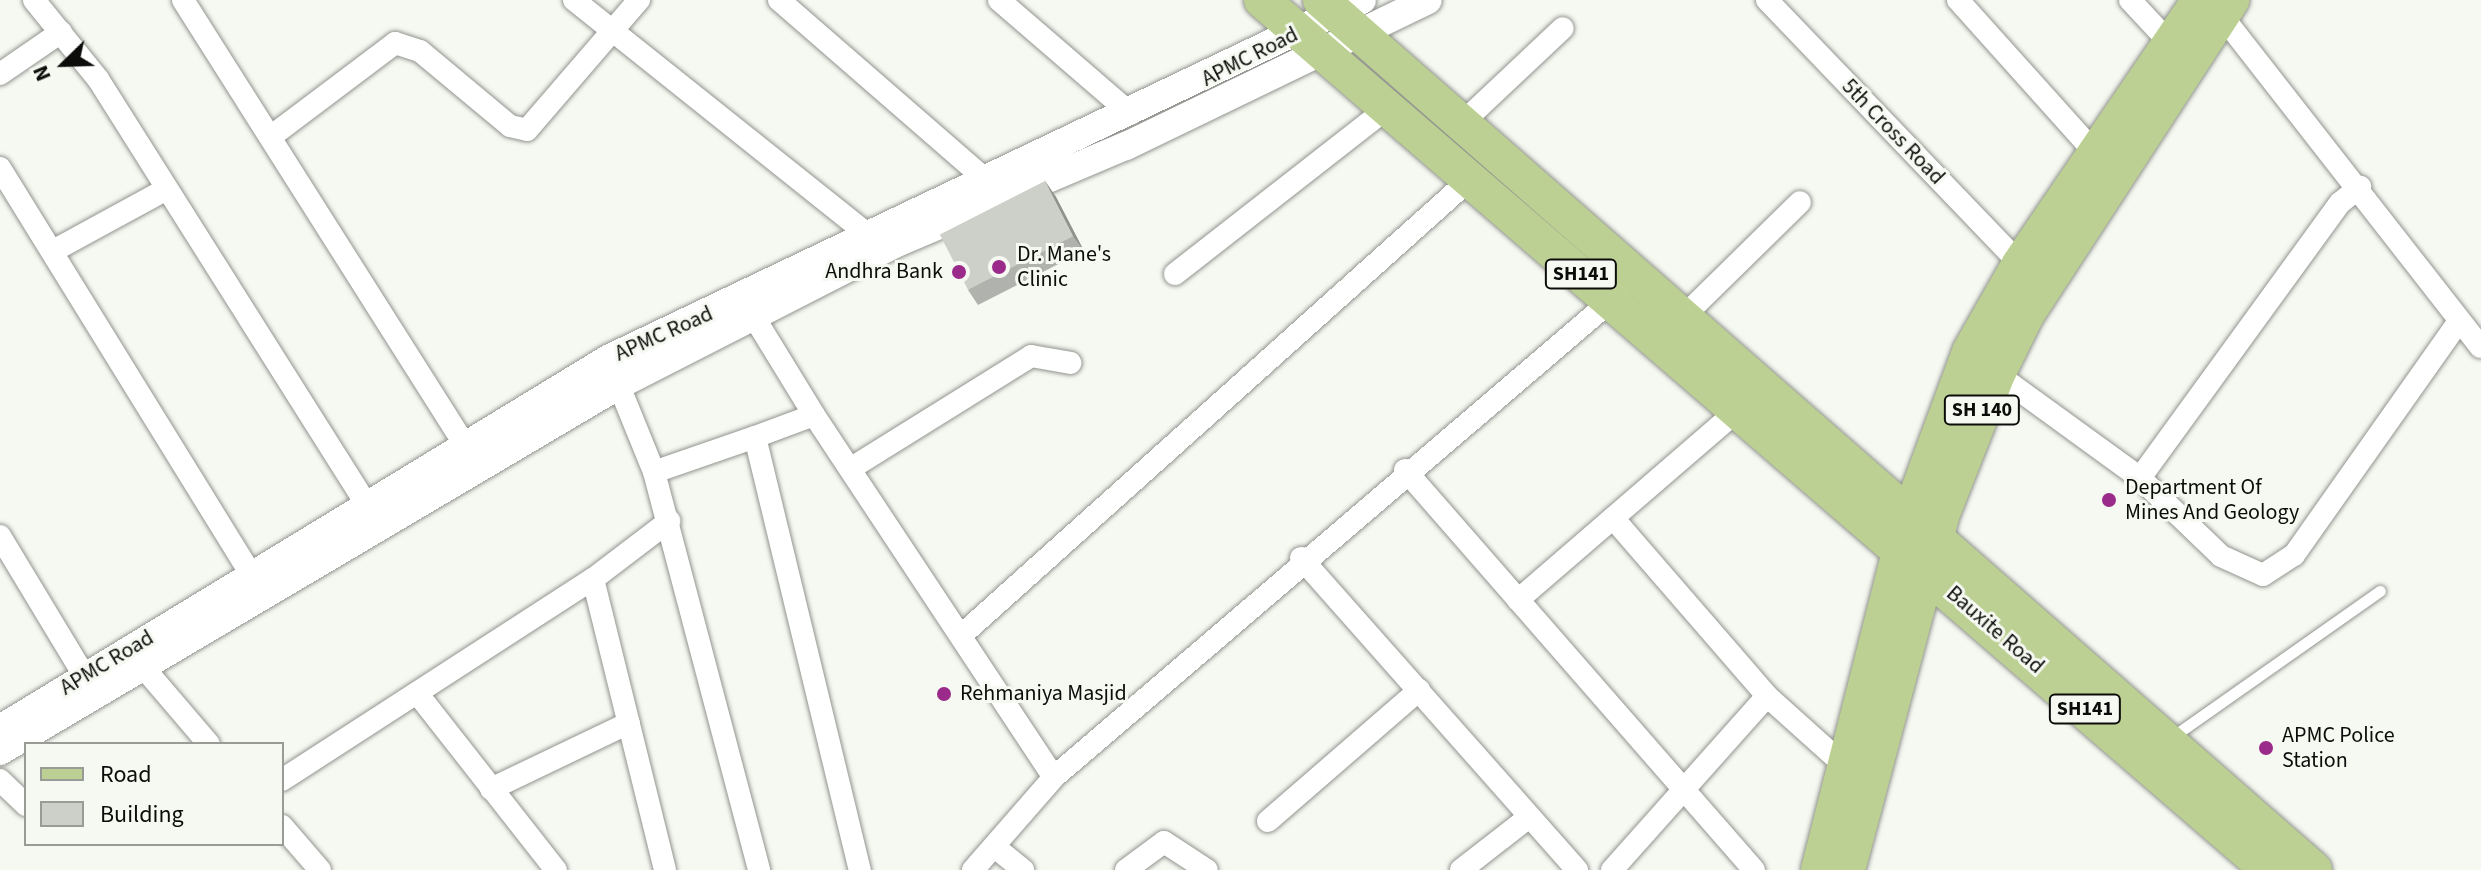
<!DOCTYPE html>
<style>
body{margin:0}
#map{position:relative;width:2481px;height:870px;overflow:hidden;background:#f6f9f2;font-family:"Source Sans 3",sans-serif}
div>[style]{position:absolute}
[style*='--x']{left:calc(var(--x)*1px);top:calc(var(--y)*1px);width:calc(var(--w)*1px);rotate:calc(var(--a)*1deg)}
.roads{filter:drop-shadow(0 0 2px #92948f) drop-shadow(0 0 2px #92948f)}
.service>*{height:11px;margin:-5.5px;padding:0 5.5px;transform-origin:5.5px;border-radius:5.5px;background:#fff}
.minor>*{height:22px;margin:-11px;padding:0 11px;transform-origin:11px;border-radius:11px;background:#fff}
.tertiary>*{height:28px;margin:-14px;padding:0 14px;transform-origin:14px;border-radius:14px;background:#fff}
.primary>*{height:36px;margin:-18px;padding:0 18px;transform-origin:18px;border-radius:18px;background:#bcd093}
.wall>*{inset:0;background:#b0b2ad}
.shaded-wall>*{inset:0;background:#90918d}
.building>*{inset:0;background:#cdcfc9;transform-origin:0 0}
.dots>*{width:22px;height:22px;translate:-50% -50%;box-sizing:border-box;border:4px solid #f6f9f2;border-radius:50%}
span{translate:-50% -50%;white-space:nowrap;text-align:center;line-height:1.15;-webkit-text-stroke:6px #f6f9f2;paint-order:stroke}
.shield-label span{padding:2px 6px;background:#f6f9f2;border:2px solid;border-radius:6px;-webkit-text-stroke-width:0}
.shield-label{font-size:20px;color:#0c0d0b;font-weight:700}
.street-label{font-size:22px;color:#0c0d0b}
.poi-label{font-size:22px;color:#0c0d0b}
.left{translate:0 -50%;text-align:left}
.right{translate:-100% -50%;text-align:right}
.legend{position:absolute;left:24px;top:742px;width:260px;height:104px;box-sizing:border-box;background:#f6f9f2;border:2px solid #989b96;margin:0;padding:10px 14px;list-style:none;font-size:24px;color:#0c0d0b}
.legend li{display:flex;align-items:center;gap:16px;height:40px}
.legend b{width:40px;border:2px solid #989b96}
.north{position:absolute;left:24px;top:24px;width:80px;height:80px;-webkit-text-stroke:6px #f6f9f2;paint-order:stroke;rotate:247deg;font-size:22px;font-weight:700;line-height:32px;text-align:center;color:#0c0d0b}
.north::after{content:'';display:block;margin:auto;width:28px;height:36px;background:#0c0d0b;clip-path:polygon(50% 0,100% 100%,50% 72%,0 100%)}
</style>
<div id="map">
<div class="roads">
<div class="service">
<div style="--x:2172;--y:737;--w:254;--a:-35.1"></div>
</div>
<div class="minor">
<div style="--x:34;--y:0;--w:102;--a:51"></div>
<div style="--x:98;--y:79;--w:500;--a:57.74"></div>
<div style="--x:183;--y:0;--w:523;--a:57.65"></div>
<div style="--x:574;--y:0;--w:375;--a:38.6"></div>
<div style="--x:779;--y:0;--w:271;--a:41"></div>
<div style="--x:999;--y:0;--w:174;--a:40.8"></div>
<div style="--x:1767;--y:0;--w:366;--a:46.2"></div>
<div style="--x:1958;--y:0;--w:207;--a:48.1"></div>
<div style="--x:2130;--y:0;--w:60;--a:47"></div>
<div style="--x:2222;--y:16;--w:420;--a:52"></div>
<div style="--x:0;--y:74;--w:74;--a:-34.5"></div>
<div style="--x:1460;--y:125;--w:141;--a:-43.3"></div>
<div style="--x:273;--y:135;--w:153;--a:-37"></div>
<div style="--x:395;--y:43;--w:26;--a:18"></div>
<div style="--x:420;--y:51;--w:117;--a:39.8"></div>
<div style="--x:510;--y:126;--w:17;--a:13"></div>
<div style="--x:527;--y:130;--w:172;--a:-49.3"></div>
<div style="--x:0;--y:168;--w:477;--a:58.3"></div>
<div style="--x:53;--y:251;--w:128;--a:-28.6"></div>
<div style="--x:1175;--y:274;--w:265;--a:-38"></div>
<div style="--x:746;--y:304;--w:130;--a:58.5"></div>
<div style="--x:814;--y:415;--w:63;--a:159.6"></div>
<div style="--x:755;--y:437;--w:446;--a:76.4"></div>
<div style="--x:1680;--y:320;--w:168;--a:-44.5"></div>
<div style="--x:613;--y:371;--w:109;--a:67.9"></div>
<div style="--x:654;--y:472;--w:412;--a:75.2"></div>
<div style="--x:1997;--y:374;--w:177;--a:36"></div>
<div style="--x:2140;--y:478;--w:112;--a:43.9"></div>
<div style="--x:2221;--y:556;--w:46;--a:24.3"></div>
<div style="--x:2263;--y:575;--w:37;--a:-33"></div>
<div style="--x:2294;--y:555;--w:286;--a:-54.8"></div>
<div style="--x:814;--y:415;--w:434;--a:56.5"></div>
<div style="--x:853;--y:467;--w:210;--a:-31.9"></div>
<div style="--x:1031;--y:356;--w:40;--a:10"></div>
<div style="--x:1405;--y:470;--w:531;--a:48.9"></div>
<div style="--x:654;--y:472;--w:107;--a:-19.1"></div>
<div style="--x:2140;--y:478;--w:340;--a:-54"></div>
<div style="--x:2340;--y:203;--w:26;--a:-39"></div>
<div style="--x:1613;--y:518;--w:235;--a:49.1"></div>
<div style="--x:1767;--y:696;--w:106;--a:41.9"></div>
<div style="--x:0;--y:536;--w:165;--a:58.9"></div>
<div style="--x:1301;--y:558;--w:417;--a:48.5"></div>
<div style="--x:593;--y:579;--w:300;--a:76.1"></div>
<div style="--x:1518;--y:600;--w:291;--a:-40.8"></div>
<div style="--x:965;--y:632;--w:676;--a:-41.88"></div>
<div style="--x:132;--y:654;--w:118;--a:49.5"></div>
<div style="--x:417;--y:693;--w:225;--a:51.9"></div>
<div style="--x:0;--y:780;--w:36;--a:44"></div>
<div style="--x:282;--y:780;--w:370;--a:-32.9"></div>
<div style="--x:593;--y:579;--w:96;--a:-37.3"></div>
<div style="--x:491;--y:789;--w:153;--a:-25.6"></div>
<div style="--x:1268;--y:821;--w:200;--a:-40.9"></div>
<div style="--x:282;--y:826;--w:58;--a:49.2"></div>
<div style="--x:996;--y:848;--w:35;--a:39"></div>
<div style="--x:973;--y:870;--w:123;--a:-48.9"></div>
<div style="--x:1054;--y:777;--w:743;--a:-40.53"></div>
<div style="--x:1126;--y:870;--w:47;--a:-36.4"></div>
<div style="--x:1164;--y:842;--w:51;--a:33.1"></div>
<div style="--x:1461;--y:870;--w:86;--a:-37.9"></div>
<div style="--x:1612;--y:870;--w:233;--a:-48.3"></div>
</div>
<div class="tertiary">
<div style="--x:0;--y:729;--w:712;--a:-31.32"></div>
<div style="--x:608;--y:359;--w:835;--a:-25.46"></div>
<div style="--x:0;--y:751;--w:719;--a:-30.59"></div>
<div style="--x:619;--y:385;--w:312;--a:-27.1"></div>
<div style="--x:897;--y:243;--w:249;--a:-23"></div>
<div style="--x:1126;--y:146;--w:335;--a:-25.8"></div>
</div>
<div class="primary">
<div style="--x:1262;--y:0;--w:1331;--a:40.83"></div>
<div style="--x:1321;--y:0;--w:1320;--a:41.22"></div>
<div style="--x:1819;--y:870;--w:361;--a:-75.7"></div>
<div style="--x:1908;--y:520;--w:179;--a:-69.7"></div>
<div style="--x:1970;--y:352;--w:101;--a:-60.4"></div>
<div style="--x:2020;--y:264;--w:320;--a:-55.7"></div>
<div style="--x:1847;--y:870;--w:366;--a:-75.1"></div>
<div style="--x:1941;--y:516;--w:153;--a:-68.5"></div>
<div style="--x:1997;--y:374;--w:66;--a:-63.8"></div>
<div style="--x:2026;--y:315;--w:376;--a:-56.9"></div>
</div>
</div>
<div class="wall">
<div style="clip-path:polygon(1045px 181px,1056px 197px,1084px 251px,978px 305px,968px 290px)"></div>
</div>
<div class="shaded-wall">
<div style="clip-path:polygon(1045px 181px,1056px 197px,1084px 251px,1073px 236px)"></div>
</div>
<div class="building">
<div style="left:1045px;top:181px;width:62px;height:118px;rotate:63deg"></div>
</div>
<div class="dots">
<div style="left:999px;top:267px;background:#9a2b8a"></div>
<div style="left:959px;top:272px;background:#9a2b8a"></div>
<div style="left:2109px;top:500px;background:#9a2b8a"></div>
<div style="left:944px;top:694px;background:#9a2b8a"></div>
<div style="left:2266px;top:748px;background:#9a2b8a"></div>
</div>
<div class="shield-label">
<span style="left:1581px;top:274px">SH141</span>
<span style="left:1982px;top:410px">SH 140</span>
<span style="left:2085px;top:709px">SH141</span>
</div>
<div class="street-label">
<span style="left:1250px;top:57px;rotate:-27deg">APMC Road</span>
<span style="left:1893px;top:132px;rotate:46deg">5th Cross Road</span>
<span style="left:664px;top:334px;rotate:-24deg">APMC Road</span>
<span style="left:1995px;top:630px;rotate:41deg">Bauxite Road</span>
<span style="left:107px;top:663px;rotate:-31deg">APMC Road</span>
</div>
<div class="poi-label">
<span class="left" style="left:1017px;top:267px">Dr. Mane's<br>Clinic</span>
<span class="right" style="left:943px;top:272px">Andhra Bank</span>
<span class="left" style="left:2125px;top:500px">Department Of<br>Mines And Geology</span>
<span class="left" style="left:960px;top:694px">Rehmaniya Masjid</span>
<span class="left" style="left:2282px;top:748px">APMC Police<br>Station</span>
</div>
<ul class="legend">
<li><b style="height:10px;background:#bcd093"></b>Road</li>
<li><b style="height:22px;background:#cdcfc9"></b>Building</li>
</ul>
<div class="north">N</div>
</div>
